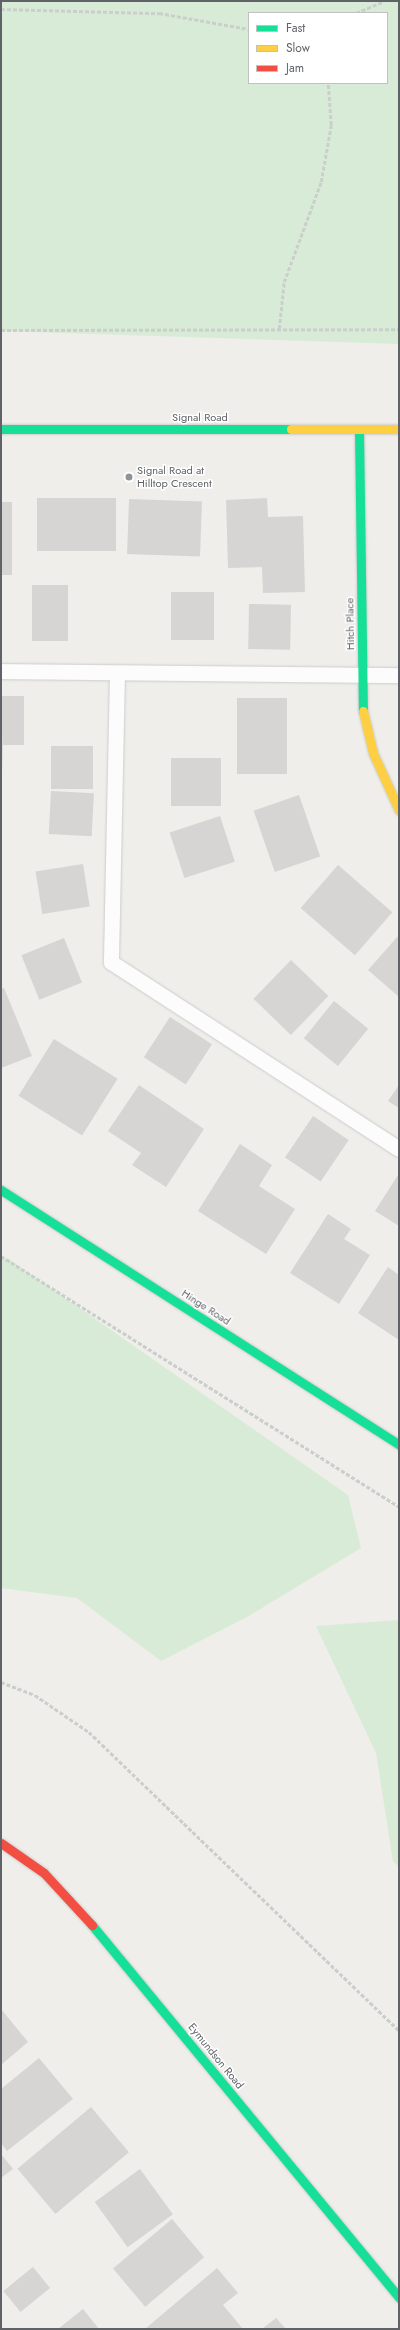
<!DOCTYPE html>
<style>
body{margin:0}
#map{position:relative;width:400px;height:2330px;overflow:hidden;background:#efeeea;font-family:Jost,sans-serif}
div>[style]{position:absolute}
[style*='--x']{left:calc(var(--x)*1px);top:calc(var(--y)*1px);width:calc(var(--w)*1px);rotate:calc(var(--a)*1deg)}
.green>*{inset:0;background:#d8ebd6}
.building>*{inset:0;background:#d6d5d3;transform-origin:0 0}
.path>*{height:2.5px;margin-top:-1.25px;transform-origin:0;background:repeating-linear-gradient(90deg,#cacfcc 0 4px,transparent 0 6px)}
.roads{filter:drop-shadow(0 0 1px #cbcccc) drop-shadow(0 0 1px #cbcccc)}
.lane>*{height:15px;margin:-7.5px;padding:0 7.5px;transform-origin:7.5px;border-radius:7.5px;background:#fdfcfc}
.fast>*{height:9px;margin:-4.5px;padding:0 4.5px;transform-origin:4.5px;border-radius:4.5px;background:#16e098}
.slow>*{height:9px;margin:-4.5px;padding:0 4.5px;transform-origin:4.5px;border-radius:4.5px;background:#ffcf43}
.jam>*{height:9px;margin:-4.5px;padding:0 4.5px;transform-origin:4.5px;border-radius:4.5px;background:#f24e42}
.dots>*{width:11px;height:11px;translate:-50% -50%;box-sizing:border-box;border:2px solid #fff;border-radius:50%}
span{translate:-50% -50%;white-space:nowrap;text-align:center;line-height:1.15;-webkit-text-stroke:3px #fff;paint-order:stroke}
.street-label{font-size:11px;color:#5f6368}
.poi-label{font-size:11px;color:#5f6368}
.left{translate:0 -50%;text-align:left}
.frame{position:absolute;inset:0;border:2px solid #5f6368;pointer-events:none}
.legend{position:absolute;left:248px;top:12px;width:140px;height:72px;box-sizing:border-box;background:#fff;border:1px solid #bfc1c3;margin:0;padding:5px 7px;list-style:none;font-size:12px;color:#5f6368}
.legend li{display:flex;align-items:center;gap:8px;height:20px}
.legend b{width:20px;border:1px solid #bfc1c3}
</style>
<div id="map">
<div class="green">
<div style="clip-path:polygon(evenodd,1px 1px,399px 1px,399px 344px,1px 331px,1px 1px,249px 13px,387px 13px,387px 83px,249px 83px,249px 13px)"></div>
<div style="clip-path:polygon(1px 1258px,9px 1259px,348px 1495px,361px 1548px,247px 1617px,161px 1661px,77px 1598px,1px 1588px)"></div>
<div style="clip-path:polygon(399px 1620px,399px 1867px,393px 1861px,376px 1753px,316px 1626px)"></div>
</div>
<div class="building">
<div style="left:37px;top:498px;width:79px;height:53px"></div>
<div style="clip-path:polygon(267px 498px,268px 517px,303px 516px,305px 592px,263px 593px,262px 567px,228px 568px,226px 500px)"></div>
<div style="left:129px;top:499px;width:73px;height:55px;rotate:2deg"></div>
<div style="left:1px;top:502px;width:11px;height:73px"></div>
<div style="left:32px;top:585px;width:36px;height:56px"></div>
<div style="left:171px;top:592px;width:43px;height:48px"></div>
<div style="left:249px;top:604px;width:42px;height:45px;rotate:1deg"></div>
<div style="clip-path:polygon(1px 696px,24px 696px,24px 745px,3px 745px,3px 775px)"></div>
<div style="left:237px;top:698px;width:50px;height:76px"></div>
<div style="left:51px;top:746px;width:42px;height:43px"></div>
<div style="left:171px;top:758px;width:50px;height:48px"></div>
<div style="left:51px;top:791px;width:43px;height:43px;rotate:3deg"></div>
<div style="left:299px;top:795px;width:65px;height:48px;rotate:71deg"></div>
<div style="left:220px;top:816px;width:48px;height:53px;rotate:72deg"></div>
<div style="left:83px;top:864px;width:43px;height:48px;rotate:81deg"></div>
<div style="left:338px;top:865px;width:72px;height:57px;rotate:41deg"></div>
<div style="clip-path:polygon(399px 935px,399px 997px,368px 970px)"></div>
<div style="left:64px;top:938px;width:48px;height:46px;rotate:68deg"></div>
<div style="left:291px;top:960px;width:52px;height:54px;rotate:44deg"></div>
<div style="clip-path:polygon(4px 988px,32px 1056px,1px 1068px,1px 989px)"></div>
<div style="left:334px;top:1001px;width:44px;height:48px;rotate:39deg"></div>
<div style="left:170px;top:1017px;width:50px;height:48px;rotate:33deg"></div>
<div style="left:54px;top:1039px;width:75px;height:67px;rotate:32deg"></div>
<div style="clip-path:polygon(139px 1085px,204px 1129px,166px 1187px,132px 1165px,141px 1153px,108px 1131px)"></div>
<div style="clip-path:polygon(399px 1085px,399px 1108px,388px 1101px)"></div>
<div style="left:313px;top:1116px;width:43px;height:50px;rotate:34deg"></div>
<div style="clip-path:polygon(240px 1144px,272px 1165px,259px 1186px,295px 1209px,266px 1254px,198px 1211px)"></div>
<div style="clip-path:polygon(398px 1175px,399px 1175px,399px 1226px,375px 1211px)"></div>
<div style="clip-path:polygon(328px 1214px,351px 1229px,344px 1239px,370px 1255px,339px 1304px,290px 1273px)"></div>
<div style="clip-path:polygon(388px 1267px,399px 1275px,399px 1340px,358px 1313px)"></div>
<div style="clip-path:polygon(1px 2009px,28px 2042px,1px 2065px)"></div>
<div style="clip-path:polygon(39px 2058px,73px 2099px,7px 2151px,1px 2143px,1px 2089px)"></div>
<div style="left:91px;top:2107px;width:59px;height:96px;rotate:50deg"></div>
<div style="clip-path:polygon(1px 2154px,13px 2169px,1px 2178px)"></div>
<div style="left:140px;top:2169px;width:56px;height:56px;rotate:54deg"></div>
<div style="left:172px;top:2219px;width:50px;height:77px;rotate:50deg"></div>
<div style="left:33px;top:2267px;width:27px;height:38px;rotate:51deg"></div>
<div style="clip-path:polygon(217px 2268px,238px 2293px,223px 2305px,243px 2329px,145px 2329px)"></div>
<div style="clip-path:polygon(83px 2309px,99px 2329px,58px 2329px)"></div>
<div style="clip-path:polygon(276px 2318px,286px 2329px,262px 2329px)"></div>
</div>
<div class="path">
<div style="--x:1;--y:9;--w:158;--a:1.5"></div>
<div style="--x:159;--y:13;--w:91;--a:10.1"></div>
<div style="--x:356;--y:13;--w:30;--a:-23"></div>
<div style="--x:279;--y:329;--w:47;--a:-83.9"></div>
<div style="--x:284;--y:282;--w:107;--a:-69.7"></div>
<div style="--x:321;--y:182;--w:58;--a:-80"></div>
<div style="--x:331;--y:125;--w:42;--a:-94.1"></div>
<div style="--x:1;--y:330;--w:398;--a:-0.1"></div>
<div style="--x:1;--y:1256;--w:471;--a:32.2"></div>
<div style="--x:1;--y:1682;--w:36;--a:21"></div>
<div style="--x:35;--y:1695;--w:65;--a:34.4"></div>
<div style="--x:89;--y:1732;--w:430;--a:43.9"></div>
</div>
<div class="roads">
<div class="lane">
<div style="--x:1;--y:671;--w:398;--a:0.6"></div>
<div style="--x:117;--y:673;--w:289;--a:91.2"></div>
<div style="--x:111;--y:962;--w:343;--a:33"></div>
</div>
<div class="fast">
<div style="--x:1;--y:429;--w:290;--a:0"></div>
<div style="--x:359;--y:430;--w:281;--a:89.2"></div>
<div style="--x:1;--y:1190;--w:473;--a:32.6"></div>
<div style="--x:92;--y:1925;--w:483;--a:50.5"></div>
</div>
<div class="slow">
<div style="--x:291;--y:429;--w:108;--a:0"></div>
<div style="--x:363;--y:711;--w:43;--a:76.6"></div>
<div style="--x:373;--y:753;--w:63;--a:65.5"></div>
</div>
<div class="jam">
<div style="--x:1;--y:1843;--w:52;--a:34.9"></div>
<div style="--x:44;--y:1873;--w:71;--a:47.3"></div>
</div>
</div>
<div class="dots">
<div style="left:129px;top:477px;background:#919496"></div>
</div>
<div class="street-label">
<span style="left:200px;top:417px">Signal Road</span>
<span style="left:350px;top:624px;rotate:-91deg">Hitch Place</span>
<span style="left:206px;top:1307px;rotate:33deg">Hinge Road</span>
<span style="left:216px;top:2056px;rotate:51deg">Eymundson Road</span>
</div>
<div class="poi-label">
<span class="left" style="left:137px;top:477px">Signal Road at<br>Hilltop Crescent</span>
</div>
<div class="frame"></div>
<ul class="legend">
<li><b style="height:5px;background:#16e098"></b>Fast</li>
<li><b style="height:5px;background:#ffcf43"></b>Slow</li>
<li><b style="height:5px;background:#f24e42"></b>Jam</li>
</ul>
</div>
